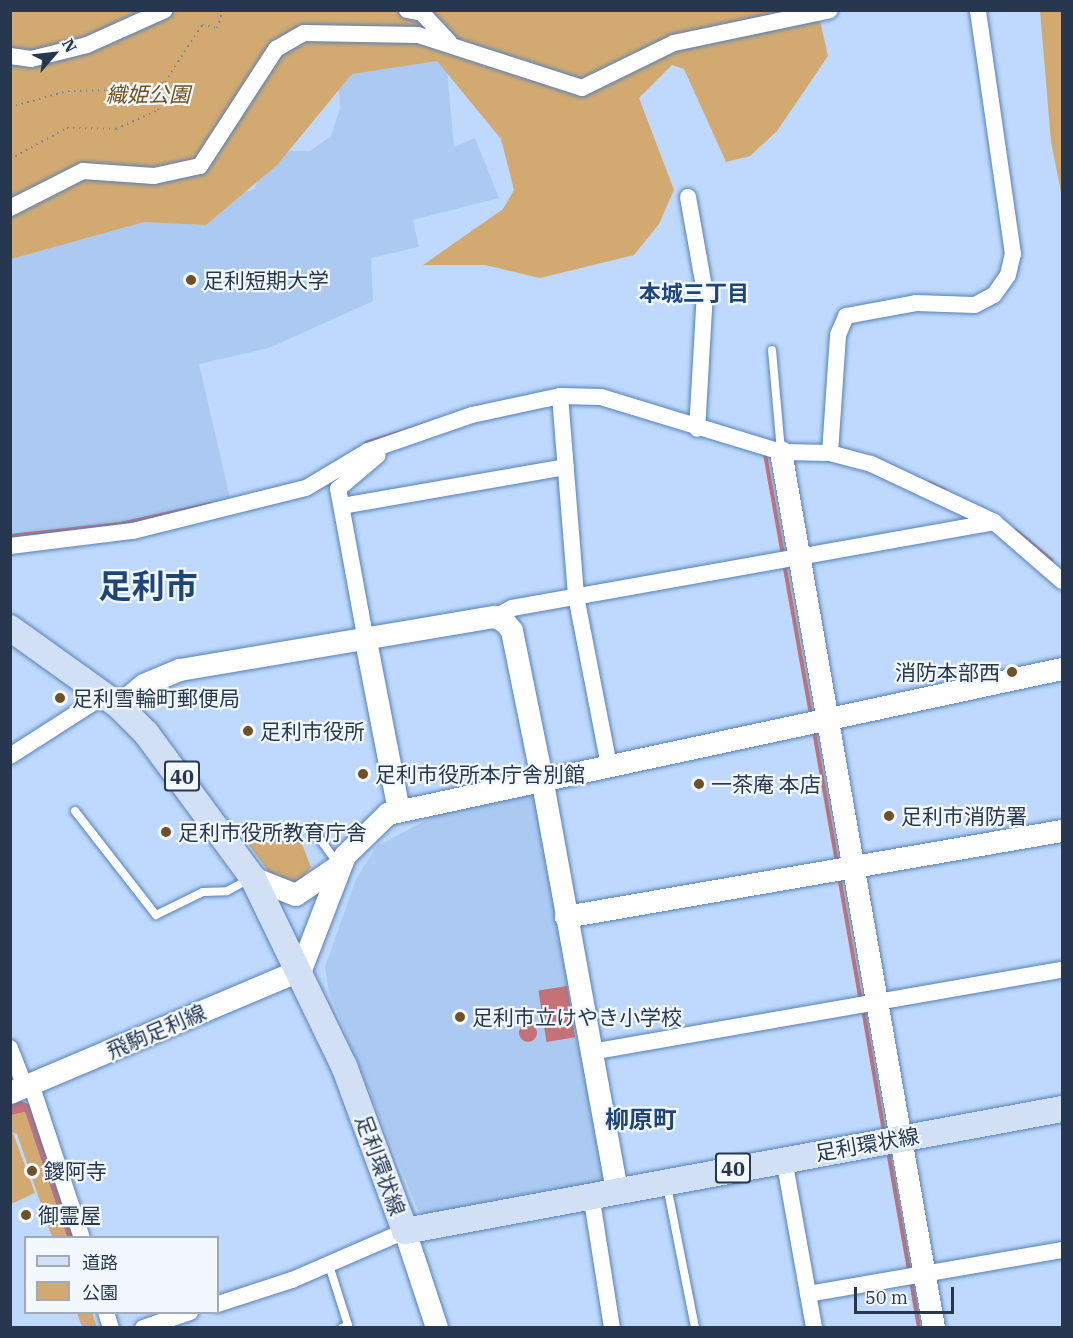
<!DOCTYPE html>
<meta charset="utf-8">
<style>
body{margin:0}
#map{position:relative;width:1073px;height:1338px;overflow:hidden;background:#bed9fd;font-family:"IBM Plex Serif","Noto Sans JP",serif}
div>[style]{position:absolute}
[style*='--x']{left:calc(var(--x)*1px);top:calc(var(--y)*1px);width:calc(var(--w)*1px);rotate:calc(var(--a)*1deg)}
.built>*{inset:0;background:#accaf1}
.green>*{inset:0;background:#d2aa71}
.water>*{inset:0;background:#c47277;transform-origin:0 0}
.round{border-radius:50%}
.stream>*{height:4px;margin:-2px;padding:0 2px;transform-origin:2px;border-radius:2px;background:#c47277}
.path>*{height:2px;margin-top:-1px;transform-origin:0;background:repeating-linear-gradient(90deg,#7086a4 0 1.5px,transparent 0 6px)}
.roads{filter:drop-shadow(0 0 2px #5780b7) drop-shadow(0 0 2px #5780b7)}
.lane>*{height:8px;margin:-4px;padding:0 4px;transform-origin:4px;border-radius:4px;background:#fff}
.street>*{height:16px;margin:-8px;padding:0 8px;transform-origin:8px;border-radius:8px;background:#fff}
.secondary>*{height:22px;margin:-11px;padding:0 11px;transform-origin:11px;border-radius:11px;background:#fff}
.primary>*{height:26px;margin:-13px;padding:0 13px;transform-origin:13px;border-radius:13px;background:#d1e0f5}
.dots>*{width:16px;height:16px;translate:-50% -50%;box-sizing:border-box;border:3px solid #f3f8fe;border-radius:50%}
span{translate:-50% -50%;white-space:nowrap;text-align:center;line-height:1.15;-webkit-text-stroke:4.5px #f3f8fe;paint-order:stroke}
.shield-label span{padding:2px 4px;background:#f3f8fe;border:2px solid;border-radius:4px;-webkit-text-stroke-width:0}
.shield-label{font-size:20px;color:#26374f;font-weight:700}
.park-label{font-size:21px;color:#70501b;font-style:italic}
.poi-label{font-size:21px;color:#26374f}
.left{translate:0 -50%;text-align:left}
.right{translate:-100% -50%;text-align:right}
.street-label{font-size:21px;color:#26374f}
.neighbourhood-label{font-size:22px;color:#1e4577;font-weight:700}
.quarter-label{font-size:24px;color:#1e4577;font-weight:700}
.town-label{font-size:33px;color:#1e4577;font-weight:700}
.frame{position:absolute;inset:0;border:12px solid #26374f;pointer-events:none}
.legend{position:absolute;left:24px;top:1236px;width:195px;height:78px;box-sizing:border-box;background:#f3f8fe;border:2px solid #a1abb8;margin:0;padding:8px 10px;list-style:none;font-size:18px;color:#26374f}
.legend li{display:flex;align-items:center;gap:12px;height:30px}
.legend b{width:30px;border:2px solid #a1abb8}
.north{position:absolute;left:24px;top:24px;width:60px;height:60px;-webkit-text-stroke:4px #f3f8fe;paint-order:stroke;rotate:62deg;font-size:16px;font-weight:700;line-height:24px;text-align:center;color:#26374f}
.north::after{content:'';display:block;margin:auto;width:21px;height:27px;background:#26374f;clip-path:polygon(50% 0,100% 100%,50% 72%,0 100%)}
.scale{position:absolute;left:854px;top:1287px;width:100px;height:27px;box-sizing:border-box;border:3px solid #26374f;border-top:0;padding-left:8px;font-size:18px;line-height:21px;white-space:nowrap;color:#26374f;-webkit-text-stroke:4px #f3f8fe;paint-order:stroke}
</style>
<div id="map">
<div class="built">
<div style="clip-path:polygon(446px 58px,454px 147px,475px 138px,499px 198px,413px 220px,419px 247px,371px 258px,373px 301px,269px 348px,199px 364px,230px 498px,170px 516px,11px 539px,10px 253px,30px 236px,254px 190px,263px 168px,285px 151px,310px 151px,331px 136px,340px 108px,338px 69px)"></div>
<div style="clip-path:polygon(535px 794px,609px 1175px,601px 1183px,429px 1215px,418px 1210px,329px 992px,325px 967px,356px 879px,377px 846px,436px 815px)"></div>
</div>
<div class="green">
<div style="clip-path:polygon(11px 11px,818px 11px,828px 56px,777px 131px,750px 156px,726px 162px,684px 69px,672px 65px,639px 98px,674px 190px,659px 224px,634px 255px,540px 278px,485px 265px,423px 265px,503px 209px,514px 190px,501px 139px,437px 61px,352px 74px,277px 165px,206px 225px,144px 222px,11px 259px)"></div>
<div style="clip-path:polygon(1040px 11px,1062px 11px,1062px 197px,1051px 142px)"></div>
<div style="clip-path:polygon(296px 829px,311px 867px,296px 887px,272px 876px,249px 845px)"></div>
<div style="clip-path:polygon(25px 1112px,67px 1237px,52px 1237px,17px 1134px,11px 1132px,11px 1115px)"></div>
<div style="clip-path:polygon(13px 1133px,35px 1193px,11px 1204px,10px 1134px)"></div>
<div style="clip-path:polygon(77px 1313px,92px 1313px,97px 1327px,82px 1327px)"></div>
</div>
<div class="water">
<div style="left:567px;top:986px;width:52px;height:29px;rotate:81deg"></div>
<div class="round" style="left:519px;top:1024px;width:18px;height:18px"></div>
<div style="clip-path:polygon(21px 1101px,31px 1105px,77px 1237px,67px 1237px,25px 1112px,11px 1115px,11px 1105px)"></div>
</div>
<div class="stream">
<div style="--x:366;--y:443;--w:70;--a:-17.4"></div>
<div style="--x:765;--y:454;--w:103;--a:79.9"></div>
<div style="--x:929;--y:483;--w:17;--a:25"></div>
<div style="--x:1015;--y:530;--w:47;--a:39.8"></div>
<div style="--x:10;--y:536;--w:111;--a:-6.2"></div>
<div style="--x:120;--y:524;--w:93;--a:-12.4"></div>
<div style="--x:784;--y:563;--w:154;--a:79.9"></div>
<div style="--x:814;--y:731;--w:134;--a:80.1"></div>
<div style="--x:839;--y:876;--w:128;--a:80.1"></div>
<div style="--x:863;--y:1009;--w:125;--a:80.3"></div>
<div style="--x:888;--y:1151;--w:121;--a:80"></div>
<div style="--x:911;--y:1281;--w:48;--a:80.3"></div>
</div>
<div class="path">
<div style="--x:10;--y:107;--w:60;--a:-15.4"></div>
<div style="--x:68;--y:91;--w:83;--a:-1.4"></div>
<div style="--x:151;--y:89;--w:16;--a:-27"></div>
<div style="--x:10;--y:159;--w:65;--a:-28.5"></div>
<div style="--x:67;--y:128;--w:49;--a:1.2"></div>
<div style="--x:116;--y:129;--w:46;--a:-24.3"></div>
<div style="--x:158;--y:110;--w:29;--a:-76"></div>
<div style="--x:165;--y:82;--w:68;--a:-57"></div>
<div style="--x:202;--y:25;--w:15;--a:11"></div>
<div style="--x:217;--y:28;--w:19;--a:-72"></div>
</div>
<div class="roads">
<div class="lane">
<div style="--x:772;--y:350;--w:101;--a:84.9"></div>
<div style="--x:75;--y:811;--w:132;--a:52.1"></div>
<div style="--x:156;--y:915;--w:52;--a:-26.1"></div>
<div style="--x:203;--y:892;--w:24;--a:-2"></div>
<div style="--x:227;--y:891;--w:26;--a:-28"></div>
<div style="--x:314;--y:831;--w:42;--a:53.7"></div>
<div style="--x:667;--y:1186;--w:145;--a:78.8"></div>
<div style="--x:328;--y:1262;--w:66;--a:72.4"></div>
<div style="--x:348;--y:1325;--w:7;--a:153"></div>
</div>
<div class="street">
<div style="--x:407;--y:10;--w:15;--a:11"></div>
<div style="--x:422;--y:13;--w:40;--a:47"></div>
<div style="--x:10;--y:56;--w:21;--a:8"></div>
<div style="--x:31;--y:59;--w:58;--a:-14"></div>
<div style="--x:87;--y:45;--w:85;--a:-24.2"></div>
<div style="--x:688;--y:197;--w:97;--a:79.9"></div>
<div style="--x:705;--y:292;--w:137;--a:93.3"></div>
<div style="--x:10;--y:208;--w:82;--a:-26.9"></div>
<div style="--x:83;--y:171;--w:71;--a:4"></div>
<div style="--x:154;--y:176;--w:47;--a:-12.3"></div>
<div style="--x:200;--y:166;--w:140;--a:-57"></div>
<div style="--x:276;--y:49;--w:32;--a:-30"></div>
<div style="--x:304;--y:33;--w:114;--a:1"></div>
<div style="--x:418;--y:35;--w:172;--a:17.9"></div>
<div style="--x:582;--y:88;--w:102;--a:-26.1"></div>
<div style="--x:674;--y:43;--w:159;--a:-11.9"></div>
<div style="--x:560;--y:396;--w:201;--a:85.4"></div>
<div style="--x:576;--y:596;--w:172;--a:79"></div>
<div style="--x:830;--y:453;--w:118;--a:-86.1"></div>
<div style="--x:838;--y:335;--w:21;--a:-67"></div>
<div style="--x:846;--y:316;--w:71;--a:-10.5"></div>
<div style="--x:916;--y:303;--w:59;--a:1.9"></div>
<div style="--x:975;--y:305;--w:21;--a:-28"></div>
<div style="--x:994;--y:295;--w:24;--a:-55"></div>
<div style="--x:1008;--y:275;--w:22;--a:-77"></div>
<div style="--x:1013;--y:254;--w:246;--a:-98.2"></div>
<div style="--x:342;--y:506;--w:227;--a:-9.9"></div>
<div style="--x:10;--y:546;--w:124;--a:-7"></div>
<div style="--x:133;--y:531;--w:178;--a:-14"></div>
<div style="--x:306;--y:488;--w:72;--a:-30.8"></div>
<div style="--x:368;--y:451;--w:110;--a:-19.1"></div>
<div style="--x:472;--y:415;--w:90;--a:-12.2"></div>
<div style="--x:560;--y:396;--w:41;--a:1.4"></div>
<div style="--x:601;--y:397;--w:188;--a:17"></div>
<div style="--x:781;--y:452;--w:49;--a:1.2"></div>
<div style="--x:830;--y:453;--w:42;--a:15"></div>
<div style="--x:871;--y:464;--w:136;--a:25.2"></div>
<div style="--x:994;--y:522;--w:90;--a:40.9"></div>
<div style="--x:495;--y:617;--w:19;--a:-28"></div>
<div style="--x:512;--y:608;--w:490;--a:-10.1"></div>
<div style="--x:366;--y:641;--w:155;--a:-100.4"></div>
<div style="--x:338;--y:489;--w:52;--a:-40.4"></div>
<div style="--x:10;--y:756;--w:113;--a:-32.7"></div>
<div style="--x:10;--y:1048;--w:42;--a:69"></div>
<div style="--x:591;--y:1052;--w:478;--a:-9.9"></div>
<div style="--x:31;--y:1084;--w:162;--a:71.7"></div>
<div style="--x:784;--y:1159;--w:172;--a:79.9"></div>
<div style="--x:591;--y:1194;--w:136;--a:81.1"></div>
<div style="--x:808;--y:1294;--w:258;--a:-9.8"></div>
<div style="--x:218;--y:1304;--w:78;--a:-18"></div>
<div style="--x:292;--y:1280;--w:123;--a:-23.4"></div>
<div style="--x:106;--y:1312;--w:17;--a:73"></div>
<div style="--x:143;--y:1328;--w:50;--a:-18.8"></div>
</div>
<div class="secondary">
<div style="--x:781;--y:452;--w:889;--a:80.09"></div>
<div style="--x:366;--y:641;--w:172;--a:79"></div>
<div style="--x:119;--y:706;--w:33;--a:-40"></div>
<div style="--x:144;--y:685;--w:39;--a:-23"></div>
<div style="--x:180;--y:670;--w:319;--a:-9.6"></div>
<div style="--x:495;--y:617;--w:11;--a:27"></div>
<div style="--x:505;--y:622;--w:11;--a:52"></div>
<div style="--x:512;--y:631;--w:150;--a:78.5"></div>
<div style="--x:542;--y:778;--w:418;--a:79.7"></div>
<div style="--x:253;--y:878;--w:46;--a:21.6"></div>
<div style="--x:296;--y:895;--w:52;--a:-34"></div>
<div style="--x:566;--y:917;--w:503;--a:-9.84"></div>
<div style="--x:10;--y:1093;--w:316;--a:-22.9"></div>
<div style="--x:301;--y:970;--w:122;--a:-68.9"></div>
<div style="--x:345;--y:856;--w:60;--a:-44.3"></div>
<div style="--x:388;--y:814;--w:689;--a:-12.14"></div>
<div style="--x:405;--y:1231;--w:102;--a:71.7"></div>
</div>
<div class="primary">
<div style="--x:10;--y:628;--w:134;--a:35.6"></div>
<div style="--x:119;--y:706;--w:38;--a:45"></div>
<div style="--x:146;--y:733;--w:180;--a:53.6"></div>
<div style="--x:253;--y:878;--w:209;--a:64.2"></div>
<div style="--x:344;--y:1066;--w:176;--a:69.7"></div>
<div style="--x:405;--y:1231;--w:668;--a:-10.52"></div>
</div>
</div>
<div class="dots">
<div style="left:191px;top:280px;background:#6e5124"></div>
<div style="left:1012px;top:672px;background:#6e5124"></div>
<div style="left:60px;top:698px;background:#6e5124"></div>
<div style="left:248px;top:731px;background:#6e5124"></div>
<div style="left:363px;top:774px;background:#6e5124"></div>
<div style="left:699px;top:784px;background:#6e5124"></div>
<div style="left:889px;top:816px;background:#6e5124"></div>
<div style="left:166px;top:832px;background:#6e5124"></div>
<div style="left:460px;top:1017px;background:#6e5124"></div>
<div style="left:32px;top:1171px;background:#6e5124"></div>
<div style="left:26px;top:1215px;background:#6e5124"></div>
</div>
<div class="shield-label">
<span style="left:182px;top:776px">40</span>
<span style="left:733px;top:1168px">40</span>
</div>
<div class="park-label">
<span style="left:148px;top:94px">織姫公園</span>
</div>
<div class="poi-label">
<span class="left" style="left:203px;top:280px">足利短期大学</span>
<span class="right" style="left:1000px;top:672px">消防本部西</span>
<span class="left" style="left:72px;top:698px">足利雪輪町郵便局</span>
<span class="left" style="left:260px;top:731px">足利市役所</span>
<span class="left" style="left:375px;top:774px">足利市役所本庁舎別館</span>
<span class="left" style="left:711px;top:784px">一茶庵 本店</span>
<span class="left" style="left:901px;top:816px">足利市消防署</span>
<span class="left" style="left:178px;top:832px">足利市役所教育庁舎</span>
<span class="left" style="left:472px;top:1017px">足利市立けやき小学校</span>
<span class="left" style="left:44px;top:1171px">鑁阿寺</span>
<span class="left" style="left:38px;top:1215px">御霊屋</span>
</div>
<div class="street-label">
<span style="left:156px;top:1031px;rotate:-23deg">飛駒足利線</span>
<span style="left:867px;top:1144px;rotate:-10deg">足利環状線</span>
<span style="left:381px;top:1165px;rotate:70deg">足利環状線</span>
</div>
<div class="neighbourhood-label">
<span style="left:694px;top:293px">本城三丁目</span>
</div>
<div class="quarter-label">
<span style="left:641px;top:1120px">柳原町</span>
</div>
<div class="town-label">
<span style="left:148px;top:586px">足利市</span>
</div>
<div class="frame"></div>
<ul class="legend">
<li><b style="height:8px;background:#d1e0f5"></b>道路</li>
<li><b style="height:16px;background:#d2aa71"></b>公園</li>
</ul>
<div class="north">N</div>
<div class="scale">50 m</div>
</div>
